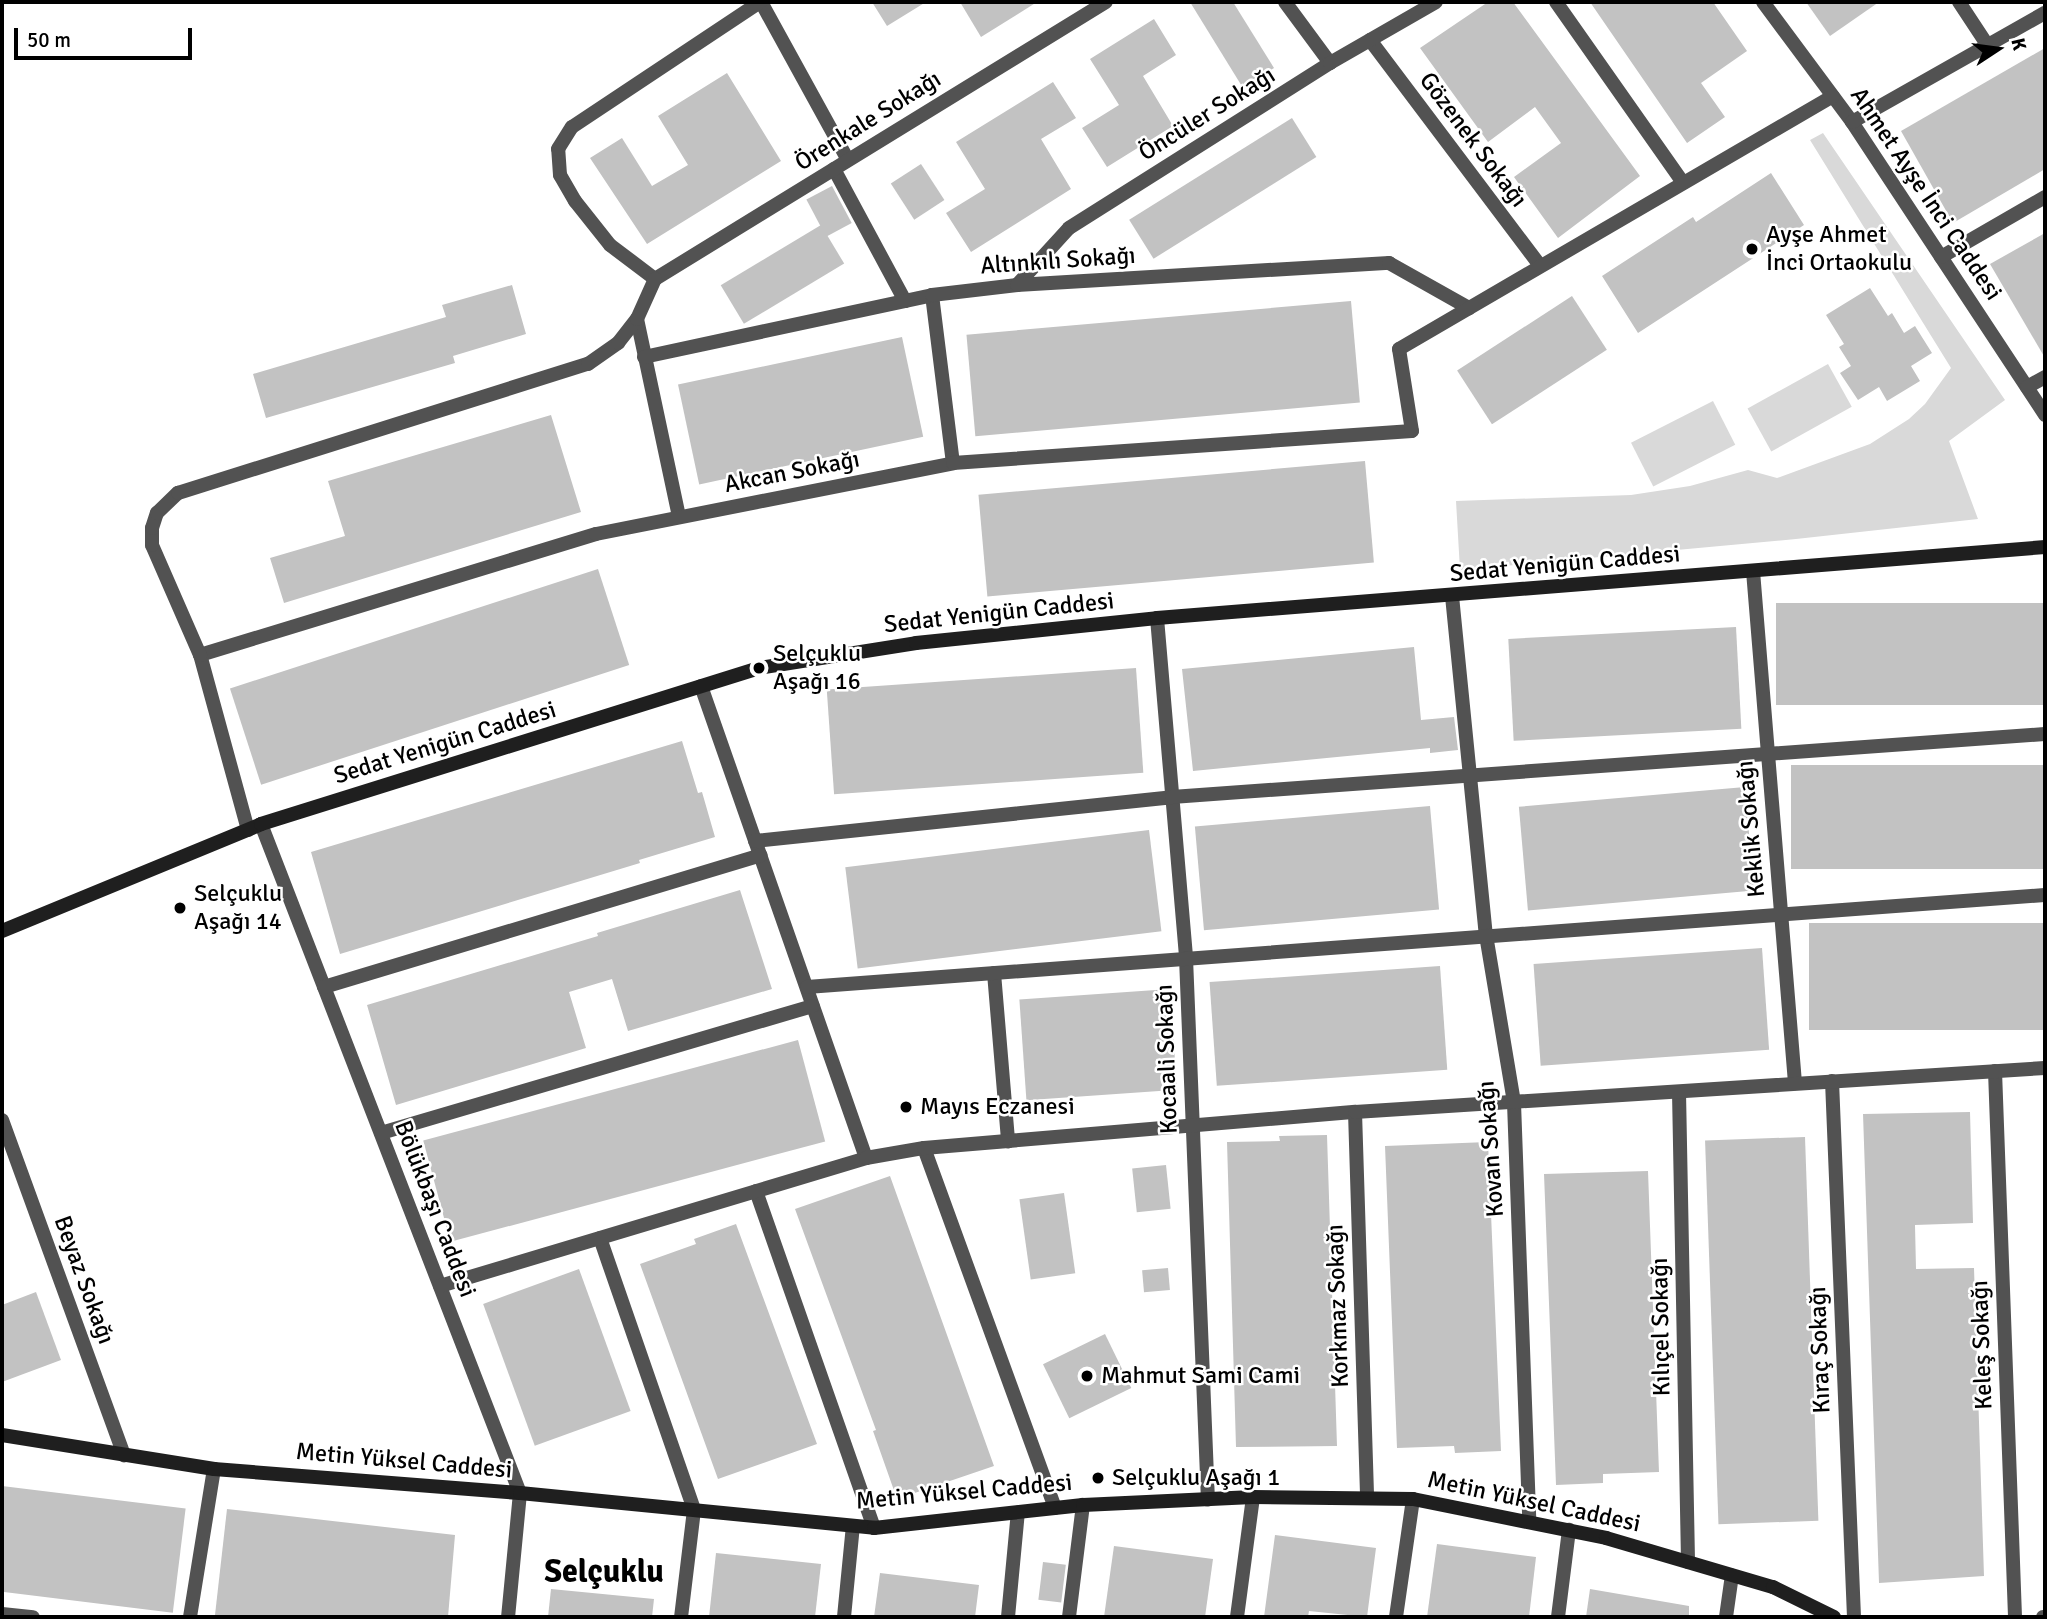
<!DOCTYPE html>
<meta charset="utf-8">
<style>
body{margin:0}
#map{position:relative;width:2047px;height:1619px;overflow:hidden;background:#fff;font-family:Signika,sans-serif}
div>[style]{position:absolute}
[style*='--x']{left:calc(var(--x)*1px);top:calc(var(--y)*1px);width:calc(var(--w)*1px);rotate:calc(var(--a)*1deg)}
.green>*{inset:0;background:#d9d9d9;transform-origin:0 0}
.building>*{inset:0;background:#c2c2c2;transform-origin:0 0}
.street>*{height:14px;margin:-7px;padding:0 7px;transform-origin:7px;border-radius:7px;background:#525252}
.secondary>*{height:14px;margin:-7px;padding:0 7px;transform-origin:7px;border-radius:7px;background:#1f1f1f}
.dots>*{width:19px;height:19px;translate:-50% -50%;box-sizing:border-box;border:4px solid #fff;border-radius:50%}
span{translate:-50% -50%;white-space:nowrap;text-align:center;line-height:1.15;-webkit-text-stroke:5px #fff;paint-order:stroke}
.street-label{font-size:24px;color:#000}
.poi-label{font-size:24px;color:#000}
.left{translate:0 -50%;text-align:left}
.district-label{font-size:32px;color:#000;font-weight:700}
.frame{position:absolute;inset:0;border:4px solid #000;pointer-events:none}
.north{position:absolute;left:1963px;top:14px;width:70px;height:70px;-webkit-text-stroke:5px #fff;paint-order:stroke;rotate:77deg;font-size:19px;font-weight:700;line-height:28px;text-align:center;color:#000}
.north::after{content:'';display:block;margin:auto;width:24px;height:32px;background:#000;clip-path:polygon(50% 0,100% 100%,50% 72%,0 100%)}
.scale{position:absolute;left:14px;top:28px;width:178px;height:32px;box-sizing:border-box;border:4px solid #000;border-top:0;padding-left:9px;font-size:21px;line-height:24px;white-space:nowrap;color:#000;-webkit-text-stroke:5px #fff;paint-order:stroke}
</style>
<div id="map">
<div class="green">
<div style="clip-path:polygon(1823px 133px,2005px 400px,1949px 441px,1978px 519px,1796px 539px,1460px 570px,1456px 501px,1631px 495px,1690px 486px,1748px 470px,1777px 478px,1870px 444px,1909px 419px,1925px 404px,1951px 368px,1810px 140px)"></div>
<div style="left:1828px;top:364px;width:49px;height:92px;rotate:61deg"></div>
<div style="left:1713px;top:401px;width:49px;height:92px;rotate:63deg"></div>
</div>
<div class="building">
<div style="clip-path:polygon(872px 2px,926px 2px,887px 26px)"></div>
<div style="clip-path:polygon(960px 2px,1037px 2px,981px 37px)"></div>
<div style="clip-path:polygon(1190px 2px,1233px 2px,1274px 68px,1243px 88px)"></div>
<div style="clip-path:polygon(1488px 2px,1513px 2px,1640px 176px,1558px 238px,1514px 177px,1561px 143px,1535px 107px,1488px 142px,1420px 48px)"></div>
<div style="clip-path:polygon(1590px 2px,1713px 2px,1747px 51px,1701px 83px,1725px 117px,1687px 143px)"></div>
<div style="clip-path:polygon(1806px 2px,1879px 2px,1830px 36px)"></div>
<div style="clip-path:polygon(1154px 19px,1176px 55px,1143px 76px,1173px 126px,1107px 167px,1082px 128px,1119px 105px,1090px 59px)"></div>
<div style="clip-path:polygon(2045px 48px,2045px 169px,1953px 223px,1901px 131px)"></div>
<div style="clip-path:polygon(727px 73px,781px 161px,647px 244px,590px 158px,622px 138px,652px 186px,688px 165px,658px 116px)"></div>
<div style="clip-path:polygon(1053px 82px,1076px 118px,1041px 139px,1071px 189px,971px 252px,946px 213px,985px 189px,956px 142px)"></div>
<div style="left:1292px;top:118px;width:46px;height:192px;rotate:58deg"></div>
<div style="left:921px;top:164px;width:43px;height:36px;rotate:57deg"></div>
<div style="clip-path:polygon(1771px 173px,1804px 225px,1638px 333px,1602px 276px,1693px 217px,1696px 222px)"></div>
<div style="left:832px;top:186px;width:42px;height:29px;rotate:62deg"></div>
<div style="left:821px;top:225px;width:45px;height:117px;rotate:59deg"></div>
<div style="clip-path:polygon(2045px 233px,2045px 358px,1990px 264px)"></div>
<div style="clip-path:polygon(512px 285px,526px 334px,453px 356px,455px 363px,266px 418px,253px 374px,446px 317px,442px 305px)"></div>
<div style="clip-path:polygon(1870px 288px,1888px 316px,1892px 313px,1904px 333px,1915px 326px,1932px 353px,1911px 366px,1920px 381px,1887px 401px,1879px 387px,1858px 400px,1840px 373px,1851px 366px,1839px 347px,1844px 344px,1826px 315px)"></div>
<div style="left:1572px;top:296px;width:64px;height:137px;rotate:57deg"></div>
<div style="left:1351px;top:301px;width:102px;height:386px;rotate:85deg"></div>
<div style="left:902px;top:337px;width:102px;height:229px;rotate:78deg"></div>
<div style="clip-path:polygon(551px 415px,581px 512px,284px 603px,270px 558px,345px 536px,328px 481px)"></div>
<div style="left:1365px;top:461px;width:102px;height:388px;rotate:85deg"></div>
<div style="left:598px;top:569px;width:101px;height:387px;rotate:72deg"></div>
<div style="left:2045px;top:603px;width:102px;height:269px;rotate:90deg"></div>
<div style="left:1736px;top:627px;width:102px;height:228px;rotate:87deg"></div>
<div style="clip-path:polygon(1414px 647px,1421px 720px,1454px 717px,1458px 750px,1430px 753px,1430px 748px,1193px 771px,1182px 669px)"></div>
<div style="left:1136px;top:668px;width:105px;height:310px;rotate:86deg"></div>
<div style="clip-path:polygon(682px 741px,698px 793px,702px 792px,715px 837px,639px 860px,640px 863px,340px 954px,311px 852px)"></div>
<div style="left:2045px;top:765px;width:104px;height:254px;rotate:90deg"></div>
<div style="left:1745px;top:787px;width:104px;height:227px;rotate:85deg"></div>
<div style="left:1430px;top:806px;width:104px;height:236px;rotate:85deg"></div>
<div style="left:1149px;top:830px;width:102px;height:306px;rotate:83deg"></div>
<div style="clip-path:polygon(740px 890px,772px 989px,628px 1031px,612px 979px,569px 992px,586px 1048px,396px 1105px,367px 1005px,598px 936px,597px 933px)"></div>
<div style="left:2045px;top:923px;width:107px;height:236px;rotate:90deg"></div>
<div style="left:1762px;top:948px;width:102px;height:229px;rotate:86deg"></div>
<div style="left:1440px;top:966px;width:104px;height:231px;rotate:86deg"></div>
<div style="left:1170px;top:989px;width:101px;height:151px;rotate:86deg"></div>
<div style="left:798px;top:1040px;width:105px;height:388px;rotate:75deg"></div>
<div style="clip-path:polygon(1970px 1112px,1973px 1223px,1915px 1225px,1916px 1269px,1974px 1268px,1984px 1576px,1879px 1583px,1863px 1114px)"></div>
<div style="clip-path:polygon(1327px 1135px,1337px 1446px,1236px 1447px,1227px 1142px,1280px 1141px,1279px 1136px)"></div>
<div style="left:1805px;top:1137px;width:384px;height:100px;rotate:88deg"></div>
<div style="clip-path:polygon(1488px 1142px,1501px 1451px,1455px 1453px,1454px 1446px,1397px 1448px,1385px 1146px)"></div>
<div style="left:1166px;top:1165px;width:44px;height:34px;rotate:84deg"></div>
<div style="clip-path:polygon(1648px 1171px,1659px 1472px,1603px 1474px,1603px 1483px,1556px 1485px,1544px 1174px)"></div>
<div style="clip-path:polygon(890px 1176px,994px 1466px,897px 1499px,873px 1431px,876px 1430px,795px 1209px)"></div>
<div style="left:1064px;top:1193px;width:81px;height:45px;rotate:82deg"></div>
<div style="clip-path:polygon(736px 1224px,817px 1444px,718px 1479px,640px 1264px,696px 1244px,694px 1239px)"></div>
<div style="left:1168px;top:1268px;width:22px;height:26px;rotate:85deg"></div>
<div style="left:579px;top:1269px;width:151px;height:102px;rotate:70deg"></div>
<div style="clip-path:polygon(36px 1292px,61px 1360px,2px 1382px,2px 1305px)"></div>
<div style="left:1105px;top:1334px;width:60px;height:69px;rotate:64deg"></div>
<div style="left:2px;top:1486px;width:185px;height:105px;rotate:7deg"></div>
<div style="clip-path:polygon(227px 1509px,455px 1535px,448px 1617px,215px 1615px)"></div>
<div style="clip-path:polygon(1275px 1535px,1376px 1548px,1367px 1617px,1309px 1611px,1308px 1617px,1264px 1617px)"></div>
<div style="clip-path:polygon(1437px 1544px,1536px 1557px,1529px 1617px,1427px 1617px)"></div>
<div style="clip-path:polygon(1114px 1546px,1213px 1559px,1205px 1617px,1104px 1617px)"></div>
<div style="clip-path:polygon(716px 1553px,821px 1564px,815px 1617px,709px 1617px)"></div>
<div style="left:1043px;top:1562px;width:23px;height:38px;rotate:7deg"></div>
<div style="clip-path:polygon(880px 1573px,979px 1585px,975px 1617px,874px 1617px)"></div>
<div style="clip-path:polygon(551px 1589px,654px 1599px,652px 1617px,548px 1617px)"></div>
<div style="clip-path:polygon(1590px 1589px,1689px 1606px,1689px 1617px,1586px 1617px)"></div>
</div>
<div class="street">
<div style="--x:761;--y:2;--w:180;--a:61.2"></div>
<div style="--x:1285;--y:2;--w:76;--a:53.6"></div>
<div style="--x:1556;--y:2;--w:221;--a:54.9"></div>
<div style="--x:1763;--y:2;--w:149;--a:53.4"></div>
<div style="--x:1852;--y:122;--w:351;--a:56.6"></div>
<div style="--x:1959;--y:2;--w:53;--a:56.6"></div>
<div style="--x:1370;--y:40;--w:283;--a:53"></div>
<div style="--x:1852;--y:122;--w:222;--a:-29.5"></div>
<div style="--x:834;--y:169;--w:150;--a:61.7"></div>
<div style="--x:1941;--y:257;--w:120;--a:-30"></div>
<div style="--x:655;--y:279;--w:529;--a:-31.56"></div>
<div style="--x:655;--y:279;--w:56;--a:-142.9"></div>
<div style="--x:610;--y:245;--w:56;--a:-128.5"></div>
<div style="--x:575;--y:201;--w:30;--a:-120"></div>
<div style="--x:560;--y:175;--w:26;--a:-94"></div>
<div style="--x:558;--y:149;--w:26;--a:-58"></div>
<div style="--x:572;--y:127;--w:226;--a:-33.6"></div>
<div style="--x:1017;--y:285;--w:77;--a:-47.6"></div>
<div style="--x:1069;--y:228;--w:309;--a:-32.3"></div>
<div style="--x:1330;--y:63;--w:122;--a:-29.9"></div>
<div style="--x:932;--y:295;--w:169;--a:82.9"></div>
<div style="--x:637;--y:319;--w:202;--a:78"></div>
<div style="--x:644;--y:357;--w:295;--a:-12.1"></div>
<div style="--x:932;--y:295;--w:86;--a:-6.7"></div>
<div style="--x:1017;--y:285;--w:373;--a:-3.4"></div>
<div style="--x:1389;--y:263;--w:92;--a:29.4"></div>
<div style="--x:2027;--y:387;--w:21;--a:-29"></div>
<div style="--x:1753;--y:571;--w:514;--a:85.31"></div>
<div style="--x:1452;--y:596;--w:341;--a:84.3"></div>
<div style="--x:1486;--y:935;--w:170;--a:80.5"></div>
<div style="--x:1514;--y:1103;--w:419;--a:87.9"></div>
<div style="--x:1157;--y:618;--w:341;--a:85.1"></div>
<div style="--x:1186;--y:958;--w:542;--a:87.68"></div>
<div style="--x:200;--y:655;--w:414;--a:-17"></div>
<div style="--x:596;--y:534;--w:364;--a:-11.2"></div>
<div style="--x:953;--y:463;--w:460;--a:-4"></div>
<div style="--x:1412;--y:431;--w:83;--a:-99"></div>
<div style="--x:1399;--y:349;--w:502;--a:-30.24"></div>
<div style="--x:701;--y:686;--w:500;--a:70.73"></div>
<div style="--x:261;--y:824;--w:717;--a:68.84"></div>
<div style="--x:520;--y:1493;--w:125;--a:95.5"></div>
<div style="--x:248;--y:830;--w:181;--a:-105.3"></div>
<div style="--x:200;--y:655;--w:120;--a:-113.6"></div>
<div style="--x:152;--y:545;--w:17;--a:-90"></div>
<div style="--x:152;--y:528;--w:16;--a:-72"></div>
<div style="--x:157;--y:513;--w:29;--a:-44"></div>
<div style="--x:178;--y:493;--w:430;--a:-17.5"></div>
<div style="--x:588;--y:364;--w:37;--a:-35"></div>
<div style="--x:618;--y:343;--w:31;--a:-52"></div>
<div style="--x:637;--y:319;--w:44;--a:-65.8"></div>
<div style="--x:755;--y:841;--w:419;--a:-6"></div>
<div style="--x:1172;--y:797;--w:875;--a:-4.13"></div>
<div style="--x:994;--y:973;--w:169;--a:85.2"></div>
<div style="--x:324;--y:987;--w:456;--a:-16.8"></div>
<div style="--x:807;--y:987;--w:1241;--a:-4.25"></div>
<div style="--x:1995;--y:1071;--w:546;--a:87.9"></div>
<div style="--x:1832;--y:1081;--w:536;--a:87.65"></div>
<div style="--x:1679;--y:1092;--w:470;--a:88.9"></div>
<div style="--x:1355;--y:1112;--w:386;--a:88.2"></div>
<div style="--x:2;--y:1120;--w:357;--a:70"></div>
<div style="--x:381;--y:1133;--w:450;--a:-16.4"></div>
<div style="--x:924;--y:1148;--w:383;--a:70"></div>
<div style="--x:756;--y:1191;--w:357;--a:70.7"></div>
<div style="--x:600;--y:1238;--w:288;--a:70.9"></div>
<div style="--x:694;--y:1510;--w:108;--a:96.9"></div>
<div style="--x:440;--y:1286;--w:445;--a:-16.7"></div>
<div style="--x:866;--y:1158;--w:59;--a:-9.8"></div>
<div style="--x:924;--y:1148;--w:433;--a:-4.8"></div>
<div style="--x:1355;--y:1112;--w:691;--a:-3.65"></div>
<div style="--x:2;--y:1614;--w:31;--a:6"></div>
<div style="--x:190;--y:1617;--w:150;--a:-80.8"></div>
<div style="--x:844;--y:1617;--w:91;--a:-84.4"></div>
<div style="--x:1008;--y:1617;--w:105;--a:-84.6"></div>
<div style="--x:1069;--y:1617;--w:113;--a:-82.9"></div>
<div style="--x:1237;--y:1617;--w:121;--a:-82.4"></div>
<div style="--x:1396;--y:1617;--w:119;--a:-81.8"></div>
<div style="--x:1558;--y:1617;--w:88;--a:-82.8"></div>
<div style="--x:1726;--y:1617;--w:42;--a:-81.9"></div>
<div style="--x:2043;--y:1617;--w:2;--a:0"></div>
</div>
<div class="secondary">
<div style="--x:2;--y:931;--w:280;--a:-22.4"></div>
<div style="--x:261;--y:824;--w:522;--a:-17.39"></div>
<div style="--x:759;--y:668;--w:159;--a:-9"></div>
<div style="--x:916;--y:643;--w:242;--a:-5.9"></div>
<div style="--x:1157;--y:618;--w:891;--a:-4.57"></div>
<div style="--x:2;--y:1435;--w:215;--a:9.1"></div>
<div style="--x:214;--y:1469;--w:307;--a:4.5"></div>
<div style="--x:520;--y:1493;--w:356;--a:5.6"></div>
<div style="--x:874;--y:1528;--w:210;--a:-6.3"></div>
<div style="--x:1083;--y:1505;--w:170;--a:-2.7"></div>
<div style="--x:1253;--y:1497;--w:160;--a:0.7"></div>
<div style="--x:1413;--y:1499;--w:197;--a:11.4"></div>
<div style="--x:1606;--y:1538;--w:174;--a:16.4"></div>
<div style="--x:1773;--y:1587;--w:68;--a:26.2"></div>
</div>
<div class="dots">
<div style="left:1752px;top:249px;background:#000"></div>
<div style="left:759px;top:668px;background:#000"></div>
<div style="left:180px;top:908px;background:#000"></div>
<div style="left:906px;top:1107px;background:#000"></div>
<div style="left:1087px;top:1376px;background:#000"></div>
<div style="left:1098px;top:1478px;background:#000"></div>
</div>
<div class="street-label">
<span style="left:1207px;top:114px;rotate:-32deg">Öncüler Sokağı</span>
<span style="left:868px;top:121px;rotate:-32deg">Örenkale Sokağı</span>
<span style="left:1473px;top:140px;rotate:53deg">Gözenek Sokağı</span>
<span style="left:1926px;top:194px;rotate:56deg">Ahmet Ayşe İnci Caddesi</span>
<span style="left:1058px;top:261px;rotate:-4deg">Altınkılı Sokağı</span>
<span style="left:792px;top:472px;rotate:-11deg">Akcan Sokağı</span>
<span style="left:1565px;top:564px;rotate:-5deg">Sedat Yenigün Caddesi</span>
<span style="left:999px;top:613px;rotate:-6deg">Sedat Yenigün Caddesi</span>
<span style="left:445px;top:743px;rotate:-17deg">Sedat Yenigün Caddesi</span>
<span style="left:1751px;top:829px;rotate:-95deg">Keklik Sokağı</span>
<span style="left:1167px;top:1059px;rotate:-92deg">Kocaali Sokağı</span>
<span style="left:1491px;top:1149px;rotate:-94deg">Kovan Sokağı</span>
<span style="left:435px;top:1209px;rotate:69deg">Bölükbaşı Caddesi</span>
<span style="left:84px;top:1280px;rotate:70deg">Beyaz Sokağı</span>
<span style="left:1338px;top:1306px;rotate:-92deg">Korkmaz Sokağı</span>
<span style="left:1661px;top:1327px;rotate:-91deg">Kılıçel Sokağı</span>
<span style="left:1982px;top:1345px;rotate:-92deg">Keleş Sokağı</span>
<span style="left:1820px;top:1350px;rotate:-92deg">Kıraç Sokağı</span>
<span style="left:404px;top:1461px;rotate:5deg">Metin Yüksel Caddesi</span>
<span style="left:964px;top:1492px;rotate:-5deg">Metin Yüksel Caddesi</span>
<span style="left:1534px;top:1502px;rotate:12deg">Metin Yüksel Caddesi</span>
</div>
<div class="poi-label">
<span class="left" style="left:1766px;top:249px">Ayşe Ahmet<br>İnci Ortaokulu</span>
<span class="left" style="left:773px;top:668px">Selçuklu<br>Aşağı 16</span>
<span class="left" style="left:194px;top:908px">Selçuklu<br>Aşağı 14</span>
<span class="left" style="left:920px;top:1107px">Mayıs Eczanesi</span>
<span class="left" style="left:1101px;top:1376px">Mahmut Sami Cami</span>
<span class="left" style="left:1112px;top:1478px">Selçuklu Aşağı 1</span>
</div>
<div class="district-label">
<span style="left:604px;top:1572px">Selçuklu</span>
</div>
<div class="frame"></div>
<div class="north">K</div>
<div class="scale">50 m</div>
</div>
